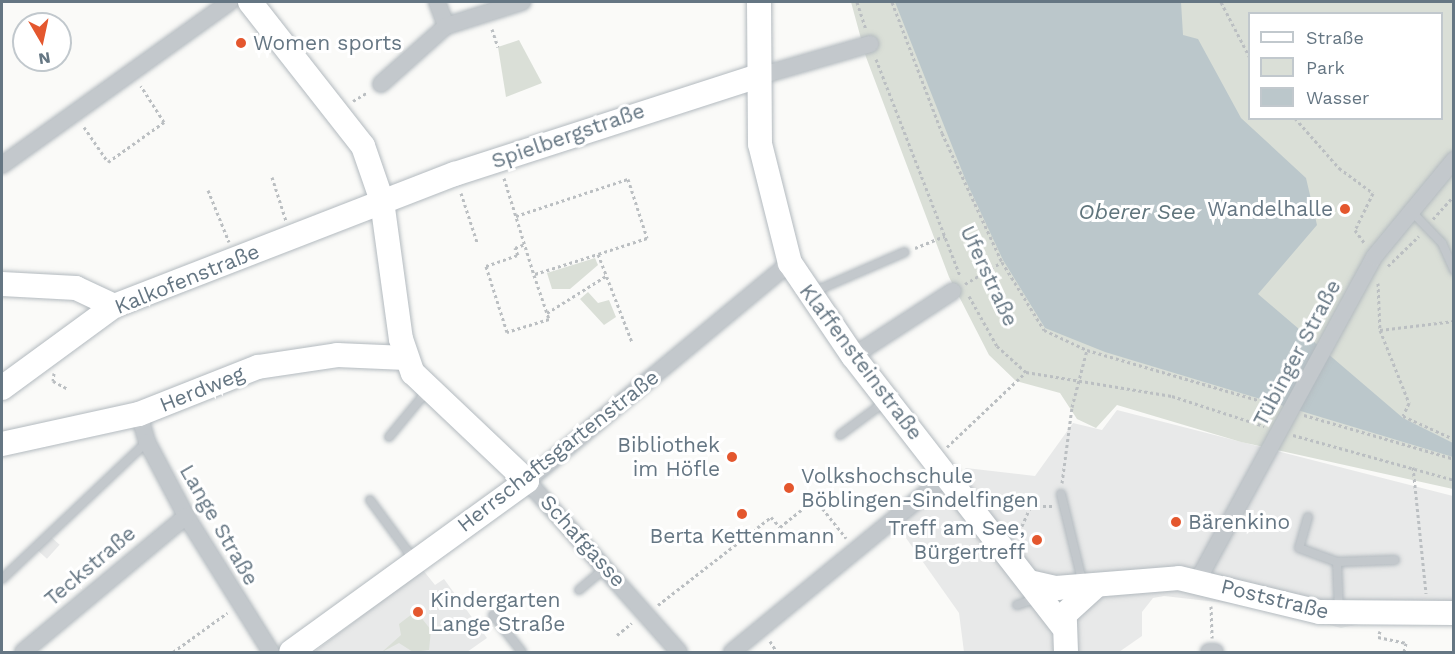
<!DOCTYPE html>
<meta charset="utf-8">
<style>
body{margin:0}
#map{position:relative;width:1455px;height:654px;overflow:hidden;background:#fafaf8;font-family:"Work Sans",sans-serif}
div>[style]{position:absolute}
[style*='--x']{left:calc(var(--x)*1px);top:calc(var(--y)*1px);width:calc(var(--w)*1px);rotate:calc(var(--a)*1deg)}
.built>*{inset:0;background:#e8e9e9;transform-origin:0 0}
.green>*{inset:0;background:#dadfd7}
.water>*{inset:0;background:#bbc7cb}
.path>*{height:3px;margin-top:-1.5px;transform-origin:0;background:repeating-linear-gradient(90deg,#bbbfc2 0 3px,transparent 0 6px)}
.roads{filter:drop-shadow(0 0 2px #b3babf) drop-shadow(0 0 2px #b3babf)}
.lane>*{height:8px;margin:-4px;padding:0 4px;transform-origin:4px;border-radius:4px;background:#c3c8cc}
.street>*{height:16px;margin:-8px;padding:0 8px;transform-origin:8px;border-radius:8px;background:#c3c8cc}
.secondary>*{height:24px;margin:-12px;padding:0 12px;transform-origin:12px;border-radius:12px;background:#fff}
.dots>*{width:16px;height:16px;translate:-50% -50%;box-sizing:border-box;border:3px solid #fff;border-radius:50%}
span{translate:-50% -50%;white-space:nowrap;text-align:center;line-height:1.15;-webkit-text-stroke:6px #fff;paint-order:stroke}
.poi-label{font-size:21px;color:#657683}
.left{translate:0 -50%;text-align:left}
.right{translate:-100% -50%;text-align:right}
.street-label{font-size:21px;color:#657683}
.water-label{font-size:22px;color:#60757c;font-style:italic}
.frame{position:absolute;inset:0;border:3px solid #657683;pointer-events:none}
.legend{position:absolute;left:1248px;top:12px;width:195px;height:108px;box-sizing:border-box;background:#fff;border:2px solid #c1c8cd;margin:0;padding:8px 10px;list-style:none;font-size:18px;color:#657683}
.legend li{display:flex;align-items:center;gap:12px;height:30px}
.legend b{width:30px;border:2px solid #c1c8cd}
.north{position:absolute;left:12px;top:12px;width:60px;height:60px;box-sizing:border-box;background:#fff;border:2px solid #c1c8cd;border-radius:50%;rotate:171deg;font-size:16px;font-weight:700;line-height:24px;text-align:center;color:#657683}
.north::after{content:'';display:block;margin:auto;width:21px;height:27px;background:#e4572e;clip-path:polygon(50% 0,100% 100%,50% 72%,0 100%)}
</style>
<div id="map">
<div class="built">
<div style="clip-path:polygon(1117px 410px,1453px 496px,1453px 617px,1411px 613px,1341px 628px,1261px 607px,1164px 596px,1153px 598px,1142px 612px,1142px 636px,1119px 652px,964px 652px,959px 613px,894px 521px,966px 468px,1035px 476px,1073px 423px,1102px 430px)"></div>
<div style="left:50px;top:536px;width:13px;height:19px;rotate:42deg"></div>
<div style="clip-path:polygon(423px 570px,435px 585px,444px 579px,487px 638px,467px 652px,314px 652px)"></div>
</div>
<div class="green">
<div style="clip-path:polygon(evenodd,851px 2px,1453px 2px,1453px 489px,1241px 442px,1117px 405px,1096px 428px,1077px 419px,1060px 393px,1016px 381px,989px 355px,949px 277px,866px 57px,851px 2px,1250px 14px,1442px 14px,1442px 118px,1250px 118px,1250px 14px)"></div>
<div style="clip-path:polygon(519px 40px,542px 83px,506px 97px,498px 47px)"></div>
<div style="clip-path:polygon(595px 258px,598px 265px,570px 289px,552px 289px,547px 273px)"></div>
<div style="clip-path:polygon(588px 292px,598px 303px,609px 300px,616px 317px,604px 325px,580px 299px)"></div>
<div style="clip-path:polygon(416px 611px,431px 630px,429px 650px,413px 652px,399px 643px,382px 652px,401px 635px,399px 624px)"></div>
</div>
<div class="water">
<div style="clip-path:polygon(895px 2px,1181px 2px,1183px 35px,1198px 39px,1241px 118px,1306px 178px,1317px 225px,1258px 294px,1403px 418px,1453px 443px,1453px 457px,1105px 352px,1045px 328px,1003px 260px,966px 181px)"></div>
</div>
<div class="path">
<div style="--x:857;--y:2;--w:29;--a:72"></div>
<div style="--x:892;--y:2;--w:140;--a:69.1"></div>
<div style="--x:942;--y:133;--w:142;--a:65.1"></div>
<div style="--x:1002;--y:262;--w:80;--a:58.3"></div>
<div style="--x:1044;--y:330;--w:47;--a:24.9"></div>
<div style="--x:1087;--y:350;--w:196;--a:16.3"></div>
<div style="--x:1221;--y:2;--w:63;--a:62.6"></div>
<div style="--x:492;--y:29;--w:19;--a:72"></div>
<div style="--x:876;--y:59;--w:233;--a:68.8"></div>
<div style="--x:353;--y:101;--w:17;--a:-31"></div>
<div style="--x:1295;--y:118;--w:67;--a:48.7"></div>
<div style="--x:1339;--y:168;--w:42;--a:36.3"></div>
<div style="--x:1373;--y:193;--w:41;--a:115.9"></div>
<div style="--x:1355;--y:230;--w:17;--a:54"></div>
<div style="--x:84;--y:127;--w:42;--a:55.6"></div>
<div style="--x:108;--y:162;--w:69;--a:-35.5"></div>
<div style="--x:164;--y:122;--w:43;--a:-122.6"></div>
<div style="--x:272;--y:177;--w:46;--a:72.3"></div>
<div style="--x:504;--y:178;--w:102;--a:72.8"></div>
<div style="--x:534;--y:275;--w:46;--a:71.2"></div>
<div style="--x:549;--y:319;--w:44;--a:162.8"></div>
<div style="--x:507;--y:332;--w:69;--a:-107.7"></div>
<div style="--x:486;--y:266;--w:34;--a:-19"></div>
<div style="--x:518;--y:255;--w:8;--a:-113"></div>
<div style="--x:515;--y:248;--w:11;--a:-22"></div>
<div style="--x:208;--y:190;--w:56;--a:68"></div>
<div style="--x:461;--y:193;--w:52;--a:71.9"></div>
<div style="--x:516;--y:216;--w:118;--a:-18.3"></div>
<div style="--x:628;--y:179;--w:62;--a:72.1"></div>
<div style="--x:647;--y:238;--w:52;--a:161.9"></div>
<div style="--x:1433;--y:219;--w:31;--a:-48"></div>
<div style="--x:915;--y:248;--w:32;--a:-22"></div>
<div style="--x:1388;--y:266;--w:43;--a:-44.1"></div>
<div style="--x:535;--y:274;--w:66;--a:-17.6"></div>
<div style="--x:598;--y:254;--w:94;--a:68.9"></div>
<div style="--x:1378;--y:283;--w:47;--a:87.6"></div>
<div style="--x:1380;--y:330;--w:79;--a:68.3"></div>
<div style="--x:1409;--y:403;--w:14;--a:115"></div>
<div style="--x:1403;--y:416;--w:56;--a:24.3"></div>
<div style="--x:965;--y:284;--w:43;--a:-30.7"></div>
<div style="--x:969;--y:296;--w:57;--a:60.8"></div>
<div style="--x:997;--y:346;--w:39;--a:42"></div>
<div style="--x:1026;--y:372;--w:148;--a:9.3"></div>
<div style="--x:1172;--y:396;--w:97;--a:18.1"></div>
<div style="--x:547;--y:313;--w:70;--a:-32.1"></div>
<div style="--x:1380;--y:330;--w:75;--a:-6.9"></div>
<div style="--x:54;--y:373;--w:8;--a:97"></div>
<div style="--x:53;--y:381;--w:17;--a:28"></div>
<div style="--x:1304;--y:415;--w:156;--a:16.3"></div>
<div style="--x:1293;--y:435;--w:167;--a:15.6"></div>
<div style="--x:947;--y:447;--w:109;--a:-43.5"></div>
<div style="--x:1413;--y:467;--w:127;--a:84.1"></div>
<div style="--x:1062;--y:483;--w:77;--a:-82.5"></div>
<div style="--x:1072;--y:407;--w:59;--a:-75.3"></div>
<div style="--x:1017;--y:537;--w:34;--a:-66"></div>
<div style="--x:1031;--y:506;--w:22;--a:0"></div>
<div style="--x:658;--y:605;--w:143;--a:-37.9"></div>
<div style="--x:771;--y:517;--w:13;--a:48"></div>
<div style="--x:780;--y:527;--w:45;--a:-38.7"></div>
<div style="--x:815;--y:499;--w:50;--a:51.5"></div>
<div style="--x:1211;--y:606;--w:32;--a:88"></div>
<div style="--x:1380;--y:631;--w:6;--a:108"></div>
<div style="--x:1378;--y:637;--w:29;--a:12"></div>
<div style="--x:1406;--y:643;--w:9;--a:103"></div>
<div style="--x:617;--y:635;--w:19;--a:-39"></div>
<div style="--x:770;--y:641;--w:13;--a:58"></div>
<div style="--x:173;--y:652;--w:67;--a:-35.8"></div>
</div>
<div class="roads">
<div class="lane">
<div style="--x:1410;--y:210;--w:46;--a:45.9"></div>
<div style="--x:1442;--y:243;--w:30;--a:66"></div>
<div style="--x:813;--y:292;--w:100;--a:-23.5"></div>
<div style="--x:840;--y:435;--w:56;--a:-36.3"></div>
<div style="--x:389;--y:437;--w:60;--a:-50.4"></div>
<div style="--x:1061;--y:494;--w:93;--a:76.3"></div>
<div style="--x:370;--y:500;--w:74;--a:53.7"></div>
<div style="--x:1308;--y:517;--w:32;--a:106"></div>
<div style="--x:1299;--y:548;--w:40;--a:20.2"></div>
<div style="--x:1337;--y:562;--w:49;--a:87.7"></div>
<div style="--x:1337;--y:562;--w:58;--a:-2"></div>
<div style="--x:2;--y:579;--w:199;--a:-43.4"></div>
<div style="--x:579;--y:590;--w:34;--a:-40"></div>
<div style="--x:1017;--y:605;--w:21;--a:-19"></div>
<div style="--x:493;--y:615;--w:47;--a:51.9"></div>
</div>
<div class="street">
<div style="--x:437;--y:2;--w:26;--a:69"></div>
<div style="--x:756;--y:77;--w:119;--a:-16.1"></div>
<div style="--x:381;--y:84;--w:87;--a:-41.7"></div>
<div style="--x:446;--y:26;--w:80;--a:-17.5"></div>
<div style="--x:2;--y:165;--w:280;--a:-35.6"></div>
<div style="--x:853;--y:356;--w:119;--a:-33"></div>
<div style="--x:139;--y:414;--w:29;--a:74"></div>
<div style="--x:147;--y:442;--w:84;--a:62.2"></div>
<div style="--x:186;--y:516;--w:160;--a:58"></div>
<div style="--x:1198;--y:580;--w:368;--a:-61.4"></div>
<div style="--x:1374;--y:257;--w:126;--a:-50.5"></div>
<div style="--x:23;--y:652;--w:212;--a:-39.8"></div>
<div style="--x:679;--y:652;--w:229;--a:-131.6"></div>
<div style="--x:527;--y:481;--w:342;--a:-39.7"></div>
<div style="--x:732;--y:652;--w:281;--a:-39.4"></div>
<div style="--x:1209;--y:652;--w:6;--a:0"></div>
</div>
<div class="secondary">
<div style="--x:250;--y:2;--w:183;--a:51.9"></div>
<div style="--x:363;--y:146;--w:58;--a:70.9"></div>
<div style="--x:382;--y:201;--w:139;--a:82.2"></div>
<div style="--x:401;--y:339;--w:36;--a:71"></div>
<div style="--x:413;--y:373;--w:157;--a:43.5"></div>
<div style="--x:527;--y:481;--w:291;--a:144.1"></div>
<div style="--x:759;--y:2;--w:142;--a:89.6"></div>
<div style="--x:760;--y:144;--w:123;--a:75.9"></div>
<div style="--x:790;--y:263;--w:112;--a:55.9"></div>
<div style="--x:853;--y:356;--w:341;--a:52.2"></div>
<div style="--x:2;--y:284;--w:74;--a:3.1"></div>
<div style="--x:76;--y:288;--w:42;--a:25.3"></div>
<div style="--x:2;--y:388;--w:139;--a:-36.2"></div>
<div style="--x:114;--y:306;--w:366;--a:-21.2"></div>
<div style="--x:455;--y:174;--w:316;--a:-17.9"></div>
<div style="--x:2;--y:444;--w:140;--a:-12.4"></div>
<div style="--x:139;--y:414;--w:128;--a:-21.6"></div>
<div style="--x:258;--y:367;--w:80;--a:-8.6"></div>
<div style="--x:337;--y:355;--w:69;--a:2.5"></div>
<div style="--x:1029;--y:582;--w:28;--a:13"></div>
<div style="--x:1056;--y:588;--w:123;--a:-4.6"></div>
<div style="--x:1179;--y:578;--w:145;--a:13.6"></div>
<div style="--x:1320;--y:612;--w:134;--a:0.4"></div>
<div style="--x:1066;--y:652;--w:38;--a:-92"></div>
<div style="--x:1065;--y:614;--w:43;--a:-42.2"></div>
</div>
</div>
<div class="dots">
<div style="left:241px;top:43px;background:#e4572e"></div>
<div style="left:1345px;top:209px;background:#e4572e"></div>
<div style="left:732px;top:457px;background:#e4572e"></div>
<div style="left:789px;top:488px;background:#e4572e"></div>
<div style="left:742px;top:514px;background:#e4572e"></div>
<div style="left:1176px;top:522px;background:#e4572e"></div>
<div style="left:1037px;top:540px;background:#e4572e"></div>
<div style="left:418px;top:612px;background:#e4572e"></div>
</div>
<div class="poi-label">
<span class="left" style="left:253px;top:43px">Women sports</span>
<span class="right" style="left:1333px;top:209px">Wandelhalle</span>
<span class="right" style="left:720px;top:457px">Bibliothek<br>im Höfle</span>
<span class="left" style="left:801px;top:488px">Volkshochschule<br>Böblingen-Sindelfingen</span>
<span class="left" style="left:1188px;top:522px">Bärenkino</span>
<span class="right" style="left:1025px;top:540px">Treff am See,<br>Bürgertreff</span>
<span style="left:742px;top:536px">Berta Kettenmann</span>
<span class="left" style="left:430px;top:612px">Kindergarten<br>Lange Straße</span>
</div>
<div class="street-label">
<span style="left:568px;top:136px;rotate:-19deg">Spielbergstraße</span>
<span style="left:989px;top:276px;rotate:65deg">Uferstraße</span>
<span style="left:187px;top:279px;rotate:-22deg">Kalkofenstraße</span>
<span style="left:1297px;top:353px;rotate:-62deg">Tübinger Straße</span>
<span style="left:861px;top:362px;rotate:53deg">Klaffensteinstraße</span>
<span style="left:202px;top:389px;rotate:-22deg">Herdweg</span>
<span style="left:558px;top:451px;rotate:-38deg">Herrschaftsgartenstraße</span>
<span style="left:219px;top:525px;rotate:60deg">Lange Straße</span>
<span style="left:583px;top:541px;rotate:48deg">Schafgasse</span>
<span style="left:90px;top:566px;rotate:-40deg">Teckstraße</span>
<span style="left:1275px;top:599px;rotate:14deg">Poststraße</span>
</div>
<div class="water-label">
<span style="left:1137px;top:212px">Oberer See</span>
</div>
<div class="frame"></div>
<ul class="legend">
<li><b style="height:8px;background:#fff"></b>Straße</li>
<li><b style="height:16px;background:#dadfd7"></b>Park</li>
<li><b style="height:16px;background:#bbc7cb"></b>Wasser</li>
</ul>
<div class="north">N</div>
</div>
